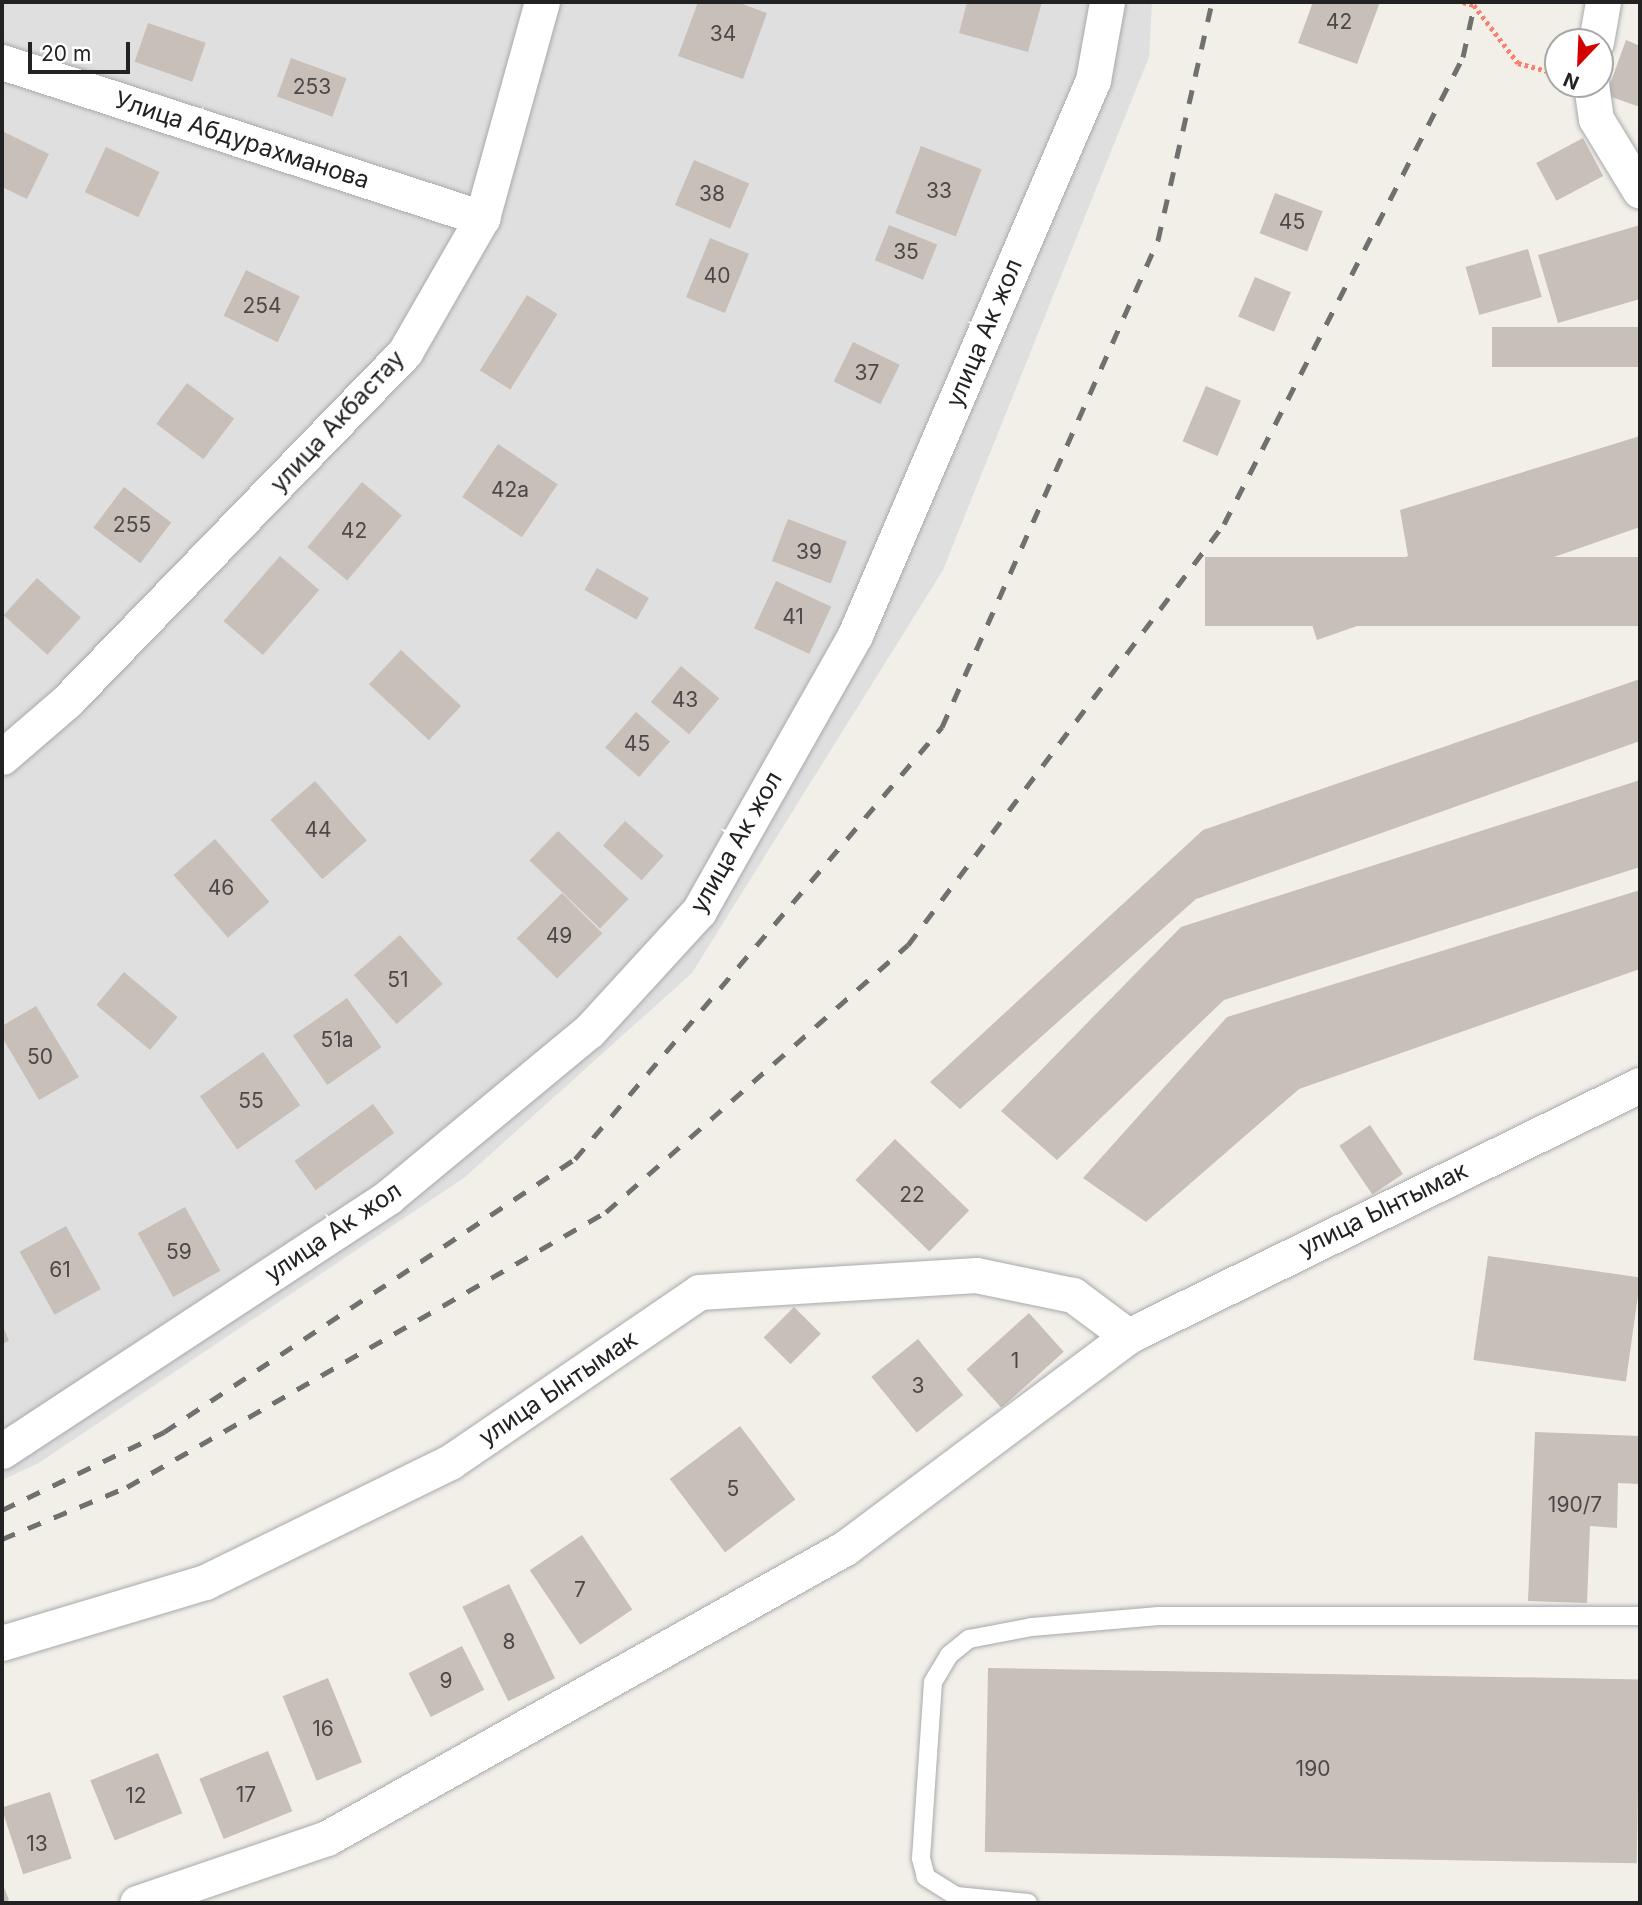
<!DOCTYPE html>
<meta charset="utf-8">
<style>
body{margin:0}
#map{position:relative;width:1642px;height:1905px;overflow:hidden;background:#f2efe9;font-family:Inter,sans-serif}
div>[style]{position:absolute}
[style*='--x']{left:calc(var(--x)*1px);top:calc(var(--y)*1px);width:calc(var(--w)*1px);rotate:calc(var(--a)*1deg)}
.residential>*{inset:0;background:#e0dfdf}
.building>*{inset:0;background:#c7bfb8;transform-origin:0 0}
.path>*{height:4.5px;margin-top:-2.25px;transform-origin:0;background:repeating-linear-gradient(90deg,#fa8072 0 3.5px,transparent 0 7px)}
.roads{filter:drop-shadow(0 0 2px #a9a9a9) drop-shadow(0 0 2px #a9a9a9)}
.service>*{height:18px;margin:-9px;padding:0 9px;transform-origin:9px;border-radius:9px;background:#fff}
.minor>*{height:35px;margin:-17.5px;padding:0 17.5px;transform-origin:17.5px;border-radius:17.5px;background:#fff}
.rail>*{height:5px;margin-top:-2.5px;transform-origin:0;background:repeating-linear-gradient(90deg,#707070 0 14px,transparent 0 28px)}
span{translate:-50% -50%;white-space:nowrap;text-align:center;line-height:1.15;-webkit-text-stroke:7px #fff;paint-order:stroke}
.number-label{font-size:21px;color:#4b4948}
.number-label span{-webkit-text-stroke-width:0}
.street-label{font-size:24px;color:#222}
.frame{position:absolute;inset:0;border:4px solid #222;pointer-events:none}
.north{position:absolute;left:1544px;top:28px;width:70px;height:70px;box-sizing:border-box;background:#fff;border:2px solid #a7a7a7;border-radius:50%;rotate:203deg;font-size:19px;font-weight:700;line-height:28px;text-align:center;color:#222}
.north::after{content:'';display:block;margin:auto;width:24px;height:32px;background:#d40000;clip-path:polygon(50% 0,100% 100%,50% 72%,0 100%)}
.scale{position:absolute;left:28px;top:42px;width:102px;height:32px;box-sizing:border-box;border:4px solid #222;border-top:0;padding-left:9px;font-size:21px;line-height:24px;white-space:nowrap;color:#222;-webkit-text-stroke:5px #fff;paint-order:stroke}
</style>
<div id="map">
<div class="residential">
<div style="clip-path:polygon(2px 2px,1152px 2px,1149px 57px,943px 570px,692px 973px,464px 1178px,37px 1464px,2px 1480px)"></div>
</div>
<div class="building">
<div style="clip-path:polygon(698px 2px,737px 2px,767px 13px,743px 79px,678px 56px)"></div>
<div style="clip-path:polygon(967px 2px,1042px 2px,1028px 52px,959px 33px)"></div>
<div style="clip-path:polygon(1313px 2px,1380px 2px,1357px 64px,1298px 43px)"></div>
<div style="left:148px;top:23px;width:61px;height:41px;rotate:19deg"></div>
<div style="clip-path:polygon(1626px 40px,1640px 46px,1640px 107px,1606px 95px)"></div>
<div style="left:291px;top:58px;width:59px;height:41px;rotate:20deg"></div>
<div style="clip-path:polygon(2px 131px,49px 154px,27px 199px,2px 187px)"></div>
<div style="left:1583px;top:138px;width:43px;height:53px;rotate:62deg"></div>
<div style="left:921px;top:146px;width:65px;height:72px;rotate:21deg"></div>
<div style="left:106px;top:147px;width:59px;height:50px;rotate:25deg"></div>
<div style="left:694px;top:160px;width:60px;height:49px;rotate:23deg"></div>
<div style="left:1275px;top:193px;width:51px;height:43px;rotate:21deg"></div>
<div style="left:889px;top:225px;width:52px;height:38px;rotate:22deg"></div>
<div style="clip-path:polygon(1640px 225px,1640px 299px,1558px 323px,1538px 255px)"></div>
<div style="left:710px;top:238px;width:42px;height:64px;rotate:22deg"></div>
<div style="left:1528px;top:249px;width:50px;height:65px;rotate:74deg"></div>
<div style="left:246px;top:270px;width:60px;height:51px;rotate:26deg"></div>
<div style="left:1255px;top:277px;width:39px;height:43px;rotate:23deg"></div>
<div style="left:527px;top:295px;width:36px;height:89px;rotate:32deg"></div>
<div style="left:1640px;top:327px;width:40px;height:148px;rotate:90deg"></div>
<div style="left:853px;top:342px;width:52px;height:44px;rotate:26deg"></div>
<div style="left:187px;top:383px;width:59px;height:51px;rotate:37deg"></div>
<div style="left:1206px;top:386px;width:38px;height:60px;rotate:23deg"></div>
<div style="clip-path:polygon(1640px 436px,1640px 527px,1317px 640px,1304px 600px,1408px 556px,1400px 510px)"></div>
<div style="left:498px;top:444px;width:72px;height:64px;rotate:34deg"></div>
<div style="left:362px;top:482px;width:52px;height:85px;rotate:40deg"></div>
<div style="left:124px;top:487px;width:59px;height:51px;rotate:37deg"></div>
<div style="left:788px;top:519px;width:63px;height:45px;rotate:21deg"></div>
<div style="left:280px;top:556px;width:52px;height:86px;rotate:41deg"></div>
<div style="left:1640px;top:557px;width:69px;height:435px;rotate:90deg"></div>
<div style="left:597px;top:568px;width:60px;height:25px;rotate:30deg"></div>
<div style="left:37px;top:578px;width:59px;height:50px;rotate:42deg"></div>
<div style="left:776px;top:581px;width:61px;height:52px;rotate:25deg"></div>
<div style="left:401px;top:650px;width:82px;height:47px;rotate:43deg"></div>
<div style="left:681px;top:666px;width:50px;height:47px;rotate:40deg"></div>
<div style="clip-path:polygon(1640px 679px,1640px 741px,1196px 899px,960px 1109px,930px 1082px,1203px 830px)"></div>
<div style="left:636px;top:712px;width:45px;height:47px;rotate:41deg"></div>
<div style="clip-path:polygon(1640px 780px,1640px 867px,1224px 1000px,1057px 1160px,1001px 1111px,1181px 927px)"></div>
<div style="left:315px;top:781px;width:79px;height:59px;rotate:49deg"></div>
<div style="left:625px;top:821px;width:52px;height:33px;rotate:42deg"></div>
<div style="left:558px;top:831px;width:98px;height:41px;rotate:44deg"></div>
<div style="left:215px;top:839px;width:83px;height:55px;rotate:49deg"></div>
<div style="clip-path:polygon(1640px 890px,1640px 969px,1299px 1089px,1146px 1222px,1083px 1178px,1227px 1017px)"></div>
<div style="left:562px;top:893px;width:57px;height:64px;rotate:45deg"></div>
<div style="left:400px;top:935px;width:65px;height:61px;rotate:49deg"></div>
<div style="left:124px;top:972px;width:70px;height:43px;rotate:40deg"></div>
<div style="left:347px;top:998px;width:60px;height:66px;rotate:55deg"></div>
<div style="clip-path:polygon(36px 1006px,79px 1077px,39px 1100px,2px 1037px,2px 1026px)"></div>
<div style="left:263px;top:1052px;width:65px;height:77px;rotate:55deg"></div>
<div style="left:373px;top:1104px;width:36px;height:97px;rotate:54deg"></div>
<div style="left:1370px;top:1125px;width:59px;height:37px;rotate:56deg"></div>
<div style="left:895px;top:1139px;width:103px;height:57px;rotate:44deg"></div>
<div style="left:185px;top:1207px;width:73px;height:54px;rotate:61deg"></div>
<div style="left:66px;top:1226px;width:72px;height:53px;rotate:61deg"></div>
<div style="left:1488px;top:1256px;width:154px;height:105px;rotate:8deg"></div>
<div style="left:794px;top:1307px;width:38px;height:43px;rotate:45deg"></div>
<div style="left:1029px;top:1313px;width:52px;height:84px;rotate:48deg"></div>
<div style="clip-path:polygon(2px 1324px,9px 1341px,2px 1344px)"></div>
<div style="left:918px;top:1339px;width:72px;height:60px;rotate:51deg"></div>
<div style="left:740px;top:1426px;width:92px;height:88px;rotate:53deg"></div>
<div style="clip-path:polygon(1535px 1432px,1640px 1436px,1640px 1484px,1618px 1483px,1617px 1528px,1590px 1526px,1587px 1603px,1528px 1601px)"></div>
<div style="left:582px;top:1535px;width:90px;height:63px;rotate:56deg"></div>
<div style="left:509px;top:1584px;width:105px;height:52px;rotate:64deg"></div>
<div style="left:462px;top:1646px;width:49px;height:60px;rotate:63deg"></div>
<div style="left:988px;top:1668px;width:652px;height:184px;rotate:1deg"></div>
<div style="left:328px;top:1678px;width:91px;height:49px;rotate:68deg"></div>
<div style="left:268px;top:1751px;width:65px;height:74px;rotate:68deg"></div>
<div style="left:158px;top:1753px;width:65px;height:73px;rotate:68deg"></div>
<div style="left:50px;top:1792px;width:70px;height:51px;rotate:72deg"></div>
<div style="clip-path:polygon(2px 1882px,9px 1900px,2px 1903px)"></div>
</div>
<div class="path">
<div style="--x:1463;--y:2;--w:11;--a:15"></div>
<div style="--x:1474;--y:5;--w:73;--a:52.8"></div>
<div style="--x:1518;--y:63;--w:41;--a:15.4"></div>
</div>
<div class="roads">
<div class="service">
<div style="--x:1028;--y:1903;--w:72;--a:-174.4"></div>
<div style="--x:956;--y:1896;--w:36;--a:-148"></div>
<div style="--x:926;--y:1877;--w:20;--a:-105"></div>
<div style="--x:921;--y:1858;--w:176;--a:-86.1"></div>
<div style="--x:933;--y:1682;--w:31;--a:-59"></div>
<div style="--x:949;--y:1655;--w:26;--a:-39"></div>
<div style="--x:969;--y:1639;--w:64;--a:-10.8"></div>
<div style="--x:1032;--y:1627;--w:127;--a:-5"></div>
<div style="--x:1159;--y:1616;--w:481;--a:0"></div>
</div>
<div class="minor">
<div style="--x:1596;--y:42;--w:41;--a:-80.1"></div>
<div style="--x:2;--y:62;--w:505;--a:18"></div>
<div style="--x:1591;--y:84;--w:35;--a:82"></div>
<div style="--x:1596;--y:119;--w:84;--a:58.6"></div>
<div style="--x:2;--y:757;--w:86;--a:-40.7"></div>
<div style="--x:67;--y:701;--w:486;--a:-45.9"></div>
<div style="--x:405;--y:352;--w:155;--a:-60.1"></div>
<div style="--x:482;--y:218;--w:224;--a:-74.5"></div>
<div style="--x:2;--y:1451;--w:462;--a:-33.3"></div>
<div style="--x:388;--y:1197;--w:261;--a:-39.6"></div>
<div style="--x:589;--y:1031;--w:163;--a:-47.5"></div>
<div style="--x:699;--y:911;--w:317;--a:-60.5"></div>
<div style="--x:855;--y:635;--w:604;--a:-66.79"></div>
<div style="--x:1093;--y:80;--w:79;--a:-79.8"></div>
<div style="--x:2;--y:1643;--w:212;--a:-16.7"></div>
<div style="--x:205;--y:1582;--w:273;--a:-26.1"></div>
<div style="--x:450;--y:1462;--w:301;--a:-34.3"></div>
<div style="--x:699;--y:1292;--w:278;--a:-3.5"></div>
<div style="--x:976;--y:1275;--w:99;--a:11.7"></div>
<div style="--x:1073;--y:1295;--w:69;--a:36.7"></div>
<div style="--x:137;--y:1903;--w:201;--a:-18.9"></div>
<div style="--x:327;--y:1838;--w:594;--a:-29.24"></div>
<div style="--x:845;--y:1548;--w:354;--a:-36.8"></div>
<div style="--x:1128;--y:1336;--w:570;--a:-26.12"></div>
</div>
</div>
<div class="rail">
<div style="--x:2;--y:1510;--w:180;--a:-25.7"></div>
<div style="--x:164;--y:1432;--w:493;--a:-33.6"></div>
<div style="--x:575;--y:1159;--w:567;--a:-49.65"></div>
<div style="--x:942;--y:727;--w:533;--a:-66.08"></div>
<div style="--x:1158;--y:240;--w:244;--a:-77.2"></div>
<div style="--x:2;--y:1539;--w:135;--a:-22.6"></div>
<div style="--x:127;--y:1487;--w:552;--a:-29.86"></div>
<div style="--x:606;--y:1212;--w:403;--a:-41.5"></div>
<div style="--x:908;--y:945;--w:526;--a:-53.11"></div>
<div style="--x:1224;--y:524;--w:525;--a:-62.9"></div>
<div style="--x:1463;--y:57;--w:56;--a:-77.7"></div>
</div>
<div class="number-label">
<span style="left:1339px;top:22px">42</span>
<span style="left:723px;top:34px">34</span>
<span style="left:312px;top:87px">253</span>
<span style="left:939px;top:191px">33</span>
<span style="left:712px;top:194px">38</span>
<span style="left:1292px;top:222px">45</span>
<span style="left:906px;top:252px">35</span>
<span style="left:717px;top:276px">40</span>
<span style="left:262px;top:306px">254</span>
<span style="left:867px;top:373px">37</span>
<span style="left:510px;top:490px">42а</span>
<span style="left:132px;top:525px">255</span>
<span style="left:354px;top:531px">42</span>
<span style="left:809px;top:552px">39</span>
<span style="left:793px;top:617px">41</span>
<span style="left:685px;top:700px">43</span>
<span style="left:637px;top:744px">45</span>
<span style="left:318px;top:830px">44</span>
<span style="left:221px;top:888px">46</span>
<span style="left:559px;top:936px">49</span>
<span style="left:398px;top:980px">51</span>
<span style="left:337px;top:1040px">51а</span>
<span style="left:40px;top:1057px">50</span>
<span style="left:251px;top:1101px">55</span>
<span style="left:912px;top:1195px">22</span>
<span style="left:179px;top:1252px">59</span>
<span style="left:60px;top:1270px">61</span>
<span style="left:1015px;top:1361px">1</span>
<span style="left:918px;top:1386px">3</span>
<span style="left:733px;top:1489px">5</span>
<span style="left:1575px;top:1505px">190/7</span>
<span style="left:580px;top:1590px">7</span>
<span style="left:509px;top:1642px">8</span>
<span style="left:446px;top:1681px">9</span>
<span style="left:323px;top:1729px">16</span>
<span style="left:1313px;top:1769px">190</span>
<span style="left:246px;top:1795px">17</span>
<span style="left:136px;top:1796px">12</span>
<span style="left:37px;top:1844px">13</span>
</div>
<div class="street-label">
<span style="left:242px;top:140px;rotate:18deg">Улица Абдурахманова</span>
<span style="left:984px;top:333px;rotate:-67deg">улица Ак жол</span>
<span style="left:337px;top:421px;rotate:-47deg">улица Акбастау</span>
<span style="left:736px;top:842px;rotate:-60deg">улица Ак жол</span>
<span style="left:1383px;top:1209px;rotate:-26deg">улица Ынтымак</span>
<span style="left:333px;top:1232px;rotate:-34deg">улица Ак жол</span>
<span style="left:558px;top:1388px;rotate:-34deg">улица Ынтымак</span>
</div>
<div class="frame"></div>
<div class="north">N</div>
<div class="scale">20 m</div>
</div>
